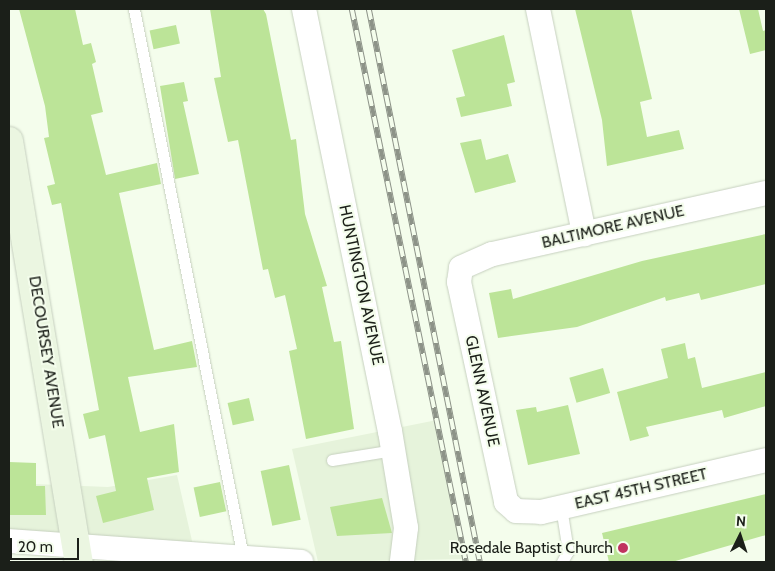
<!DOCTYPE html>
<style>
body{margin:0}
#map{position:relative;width:775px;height:571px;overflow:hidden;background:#f4fdec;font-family:Cabin,sans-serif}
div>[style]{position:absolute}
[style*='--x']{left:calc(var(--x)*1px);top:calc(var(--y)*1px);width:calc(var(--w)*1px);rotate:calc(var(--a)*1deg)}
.built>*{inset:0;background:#e6f3db}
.building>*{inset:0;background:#bce498;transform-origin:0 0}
.roads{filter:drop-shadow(0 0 1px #c6d0bf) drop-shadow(0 0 1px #c6d0bf)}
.lane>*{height:11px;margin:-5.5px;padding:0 5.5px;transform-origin:5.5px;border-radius:5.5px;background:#fff}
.street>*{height:24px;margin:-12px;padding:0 12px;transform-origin:12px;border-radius:12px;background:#fff}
.secondary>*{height:28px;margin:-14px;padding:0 14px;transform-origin:14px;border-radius:14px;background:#ebf6e1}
.rail>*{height:5.5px;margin-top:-2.75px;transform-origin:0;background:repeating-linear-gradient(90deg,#f4fdec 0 11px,#8d9388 0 22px);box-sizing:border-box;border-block:1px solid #8d9388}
.dots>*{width:14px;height:14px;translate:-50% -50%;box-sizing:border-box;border:2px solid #f4fdec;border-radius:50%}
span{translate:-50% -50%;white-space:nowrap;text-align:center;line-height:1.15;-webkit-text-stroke:4px #f4fdec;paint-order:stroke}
.street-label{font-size:16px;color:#1b1f19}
.poi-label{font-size:16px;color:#1b1f19}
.right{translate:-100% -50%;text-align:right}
.frame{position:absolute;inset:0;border:10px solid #1b1f19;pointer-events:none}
.north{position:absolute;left:715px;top:511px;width:50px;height:50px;-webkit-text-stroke:4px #f4fdec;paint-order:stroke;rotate:4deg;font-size:14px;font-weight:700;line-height:20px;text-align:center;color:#1b1f19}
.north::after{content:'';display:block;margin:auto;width:18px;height:22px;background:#1b1f19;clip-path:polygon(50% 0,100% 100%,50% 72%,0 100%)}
.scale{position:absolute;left:10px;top:538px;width:69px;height:22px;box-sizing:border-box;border:2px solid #1b1f19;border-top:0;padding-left:6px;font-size:15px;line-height:18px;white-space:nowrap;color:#1b1f19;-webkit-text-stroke:4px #f4fdec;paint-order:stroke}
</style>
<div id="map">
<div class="built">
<div style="clip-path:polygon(437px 420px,465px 559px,318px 562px,292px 449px)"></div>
<div style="clip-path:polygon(177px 475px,195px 554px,9px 541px,9px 483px,108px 487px)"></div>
</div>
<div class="building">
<div style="clip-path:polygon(19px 9px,75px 9px,83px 45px,91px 43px,96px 62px,92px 64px,103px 112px,91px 115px,106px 175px,157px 163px,161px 184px,119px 193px,154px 350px,192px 341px,197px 367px,128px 377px,140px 432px,174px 424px,179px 472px,147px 478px,154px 510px,103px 523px,96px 496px,116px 491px,105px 435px,89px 439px,83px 414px,99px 410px,61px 203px,52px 205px,47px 186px,55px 184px,44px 138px,49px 137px,45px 106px)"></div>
<div style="clip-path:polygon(210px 9px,263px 9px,266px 14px,291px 140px,296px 139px,305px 214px,327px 286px,322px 287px,334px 342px,341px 341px,354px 429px,306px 439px,289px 351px,297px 349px,285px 295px,275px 298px,268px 269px,263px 270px,238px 140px,228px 142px,218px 97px,214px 78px,221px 77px)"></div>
<div style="clip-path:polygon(575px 9px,631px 9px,652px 99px,640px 102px,647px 137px,679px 130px,684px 149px,607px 166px,602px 120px)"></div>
<div style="clip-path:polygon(739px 9px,758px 9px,763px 31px,766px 30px,766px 50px,750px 54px)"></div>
<div style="left:176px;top:25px;width:19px;height:27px;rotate:78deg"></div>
<div style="clip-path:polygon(504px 35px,515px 82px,507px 84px,512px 106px,461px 117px,456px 98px,465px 96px,452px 50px)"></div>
<div style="clip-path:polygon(184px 82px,188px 101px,183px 102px,199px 174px,175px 179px,160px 86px)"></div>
<div style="clip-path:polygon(481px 139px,486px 160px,508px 154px,516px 182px,475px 193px,460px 143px)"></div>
<div style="clip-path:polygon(766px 234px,766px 284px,701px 300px,699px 293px,666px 301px,665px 297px,577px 327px,498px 338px,489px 293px,511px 289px,513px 299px,642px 261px)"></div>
<div style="clip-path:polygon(685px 343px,688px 359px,695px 357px,702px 388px,766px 372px,766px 406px,724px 418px,722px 410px,646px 427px,649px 436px,630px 441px,617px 392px,668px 378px,661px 349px)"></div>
<div style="left:603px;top:368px;width:26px;height:35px;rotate:74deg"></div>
<div style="left:249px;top:398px;width:23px;height:22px;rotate:77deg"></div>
<div style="clip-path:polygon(568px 405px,580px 454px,528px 465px,516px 410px,536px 407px,537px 412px)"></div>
<div style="clip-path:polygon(9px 462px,36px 463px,36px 486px,45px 486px,46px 515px,9px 515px)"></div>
<div style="left:289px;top:465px;width:56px;height:29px;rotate:78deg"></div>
<div style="left:220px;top:482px;width:30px;height:27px;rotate:78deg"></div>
<div style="clip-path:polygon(766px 494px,766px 535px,672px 562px,609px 562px,602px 533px)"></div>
<div style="clip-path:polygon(382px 498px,392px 533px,337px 536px,330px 507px)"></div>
</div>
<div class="roads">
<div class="lane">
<div style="--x:134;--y:9;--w:559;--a:78.75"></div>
<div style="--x:332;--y:460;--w:63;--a:-9.2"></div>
<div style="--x:561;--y:507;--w:45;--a:81"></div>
<div style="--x:568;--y:551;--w:13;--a:119"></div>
</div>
<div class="street">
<div style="--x:304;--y:9;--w:431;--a:78.5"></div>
<div style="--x:390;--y:431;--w:98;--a:80.6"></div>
<div style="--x:406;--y:528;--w:34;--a:97"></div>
<div style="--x:538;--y:9;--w:230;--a:78.4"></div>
<div style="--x:766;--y:193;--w:281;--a:167.4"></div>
<div style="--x:492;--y:254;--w:34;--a:156"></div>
<div style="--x:461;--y:268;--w:14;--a:98"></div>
<div style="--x:459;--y:282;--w:225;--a:77.9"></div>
<div style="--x:506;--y:502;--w:13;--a:42"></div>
<div style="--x:516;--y:511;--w:25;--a:2"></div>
<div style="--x:541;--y:512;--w:231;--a:-13"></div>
<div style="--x:9;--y:541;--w:293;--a:4.1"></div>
</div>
<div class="secondary">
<div style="--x:9;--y:141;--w:427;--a:80.6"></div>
</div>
</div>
<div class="rail">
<div style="--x:352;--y:9;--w:565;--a:78.35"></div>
<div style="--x:369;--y:9;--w:564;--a:78.65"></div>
</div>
<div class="dots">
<div style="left:623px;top:548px;background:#c0325f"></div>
</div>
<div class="street-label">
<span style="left:613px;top:227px;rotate:-13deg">BALTIMORE AVENUE</span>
<span style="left:361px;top:285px;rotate:78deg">HUNTINGTON AVENUE</span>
<span style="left:46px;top:352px;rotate:81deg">DECOURSEY AVENUE</span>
<span style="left:482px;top:391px;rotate:78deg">GLENN AVENUE</span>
<span style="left:641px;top:489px;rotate:-13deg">EAST 45TH STREET</span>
</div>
<div class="poi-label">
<span class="right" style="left:613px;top:548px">Rosedale Baptist Church</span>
</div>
<div class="frame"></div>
<div class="north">N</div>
<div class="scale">20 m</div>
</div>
